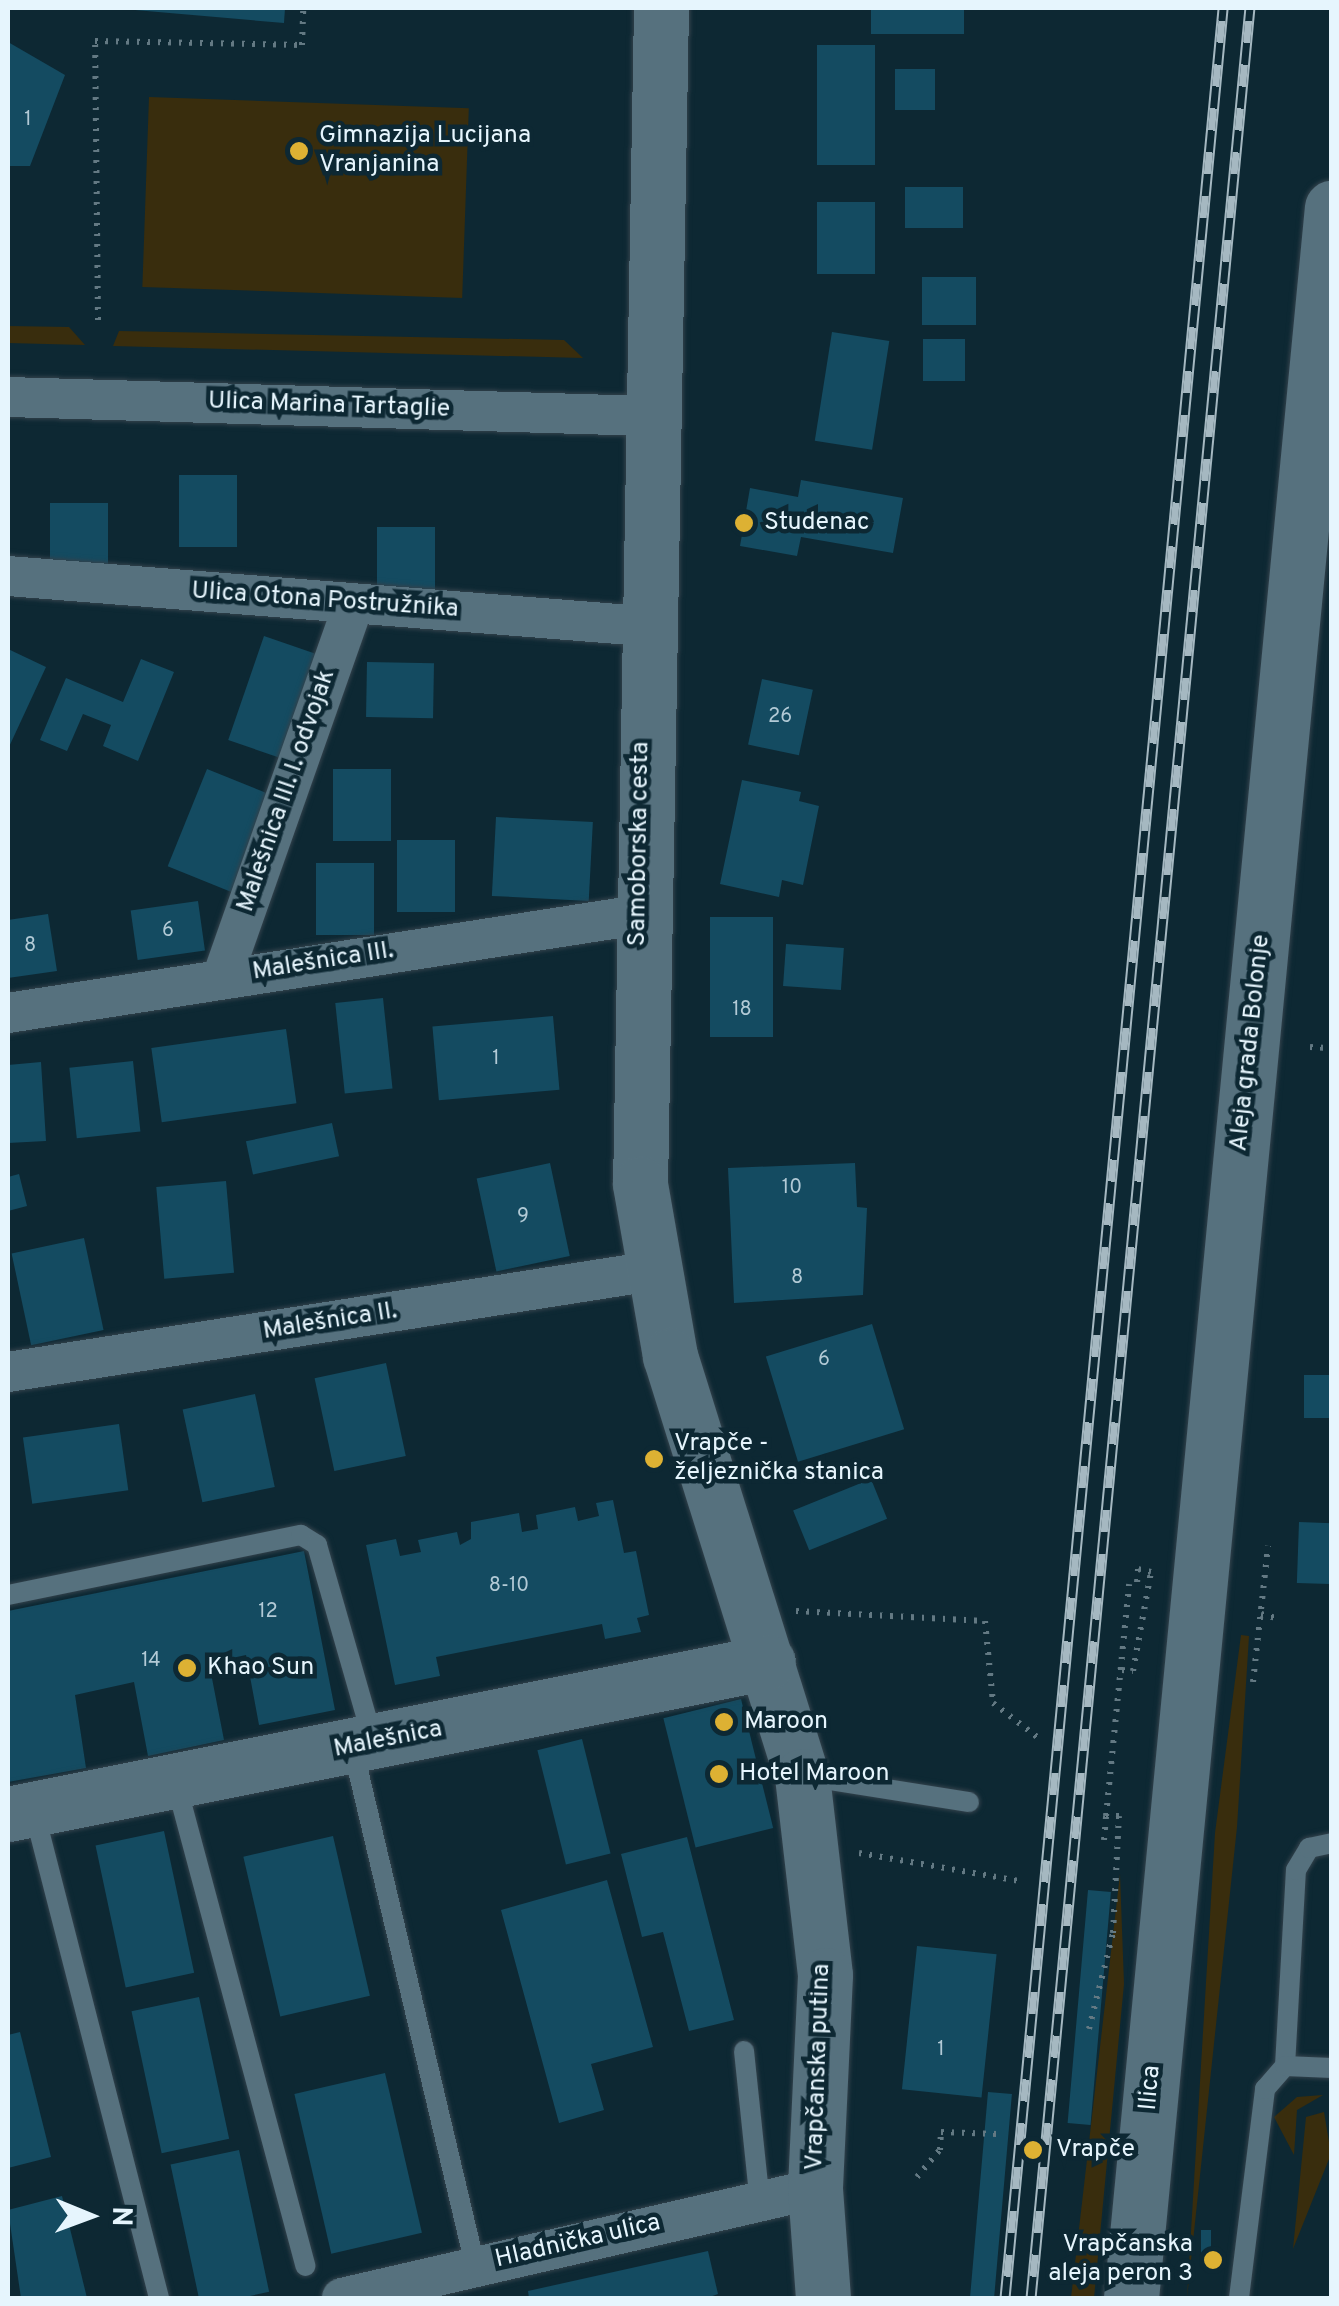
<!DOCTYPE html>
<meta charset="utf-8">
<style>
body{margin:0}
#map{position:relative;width:1339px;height:2306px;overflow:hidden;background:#0d2833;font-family:Overpass,sans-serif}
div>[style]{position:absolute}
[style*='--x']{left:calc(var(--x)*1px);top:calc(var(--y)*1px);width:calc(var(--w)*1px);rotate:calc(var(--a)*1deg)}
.green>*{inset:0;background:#392d0d;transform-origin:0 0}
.building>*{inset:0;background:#144b61;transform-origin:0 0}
.path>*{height:6px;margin-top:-3px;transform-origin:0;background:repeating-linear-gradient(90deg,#637983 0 2.5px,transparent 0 10.5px)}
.roads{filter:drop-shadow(0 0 2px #33424c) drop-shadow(0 0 2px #33424c)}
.lane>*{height:20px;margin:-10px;padding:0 10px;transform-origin:10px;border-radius:10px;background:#56717e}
.street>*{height:40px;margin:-20px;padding:0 20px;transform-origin:20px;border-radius:20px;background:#56717e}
.secondary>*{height:55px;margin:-27.5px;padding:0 27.5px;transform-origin:27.5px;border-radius:27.5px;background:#56717e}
.rail>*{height:11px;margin-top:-5.5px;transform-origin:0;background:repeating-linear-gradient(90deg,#0d2833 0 22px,#a5b8c1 0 44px);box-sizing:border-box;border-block:2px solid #a5b8c1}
.dots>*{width:28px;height:28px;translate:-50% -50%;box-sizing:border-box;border:5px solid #0d2833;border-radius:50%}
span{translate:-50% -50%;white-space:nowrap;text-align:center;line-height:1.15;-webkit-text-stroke:9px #0d2833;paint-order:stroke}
.number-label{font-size:20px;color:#b2cad6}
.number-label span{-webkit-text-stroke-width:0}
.poi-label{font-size:25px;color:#e6f5fd}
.left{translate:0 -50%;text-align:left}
.right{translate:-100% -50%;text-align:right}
.street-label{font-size:25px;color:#e6f5fd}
.frame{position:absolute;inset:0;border:10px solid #e6f5fd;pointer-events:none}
.north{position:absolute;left:40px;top:2166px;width:100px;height:100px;-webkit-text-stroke:8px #0d2833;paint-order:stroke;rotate:91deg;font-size:28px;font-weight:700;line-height:40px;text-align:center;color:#e6f5fd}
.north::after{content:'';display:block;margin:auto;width:35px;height:45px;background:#e6f5fd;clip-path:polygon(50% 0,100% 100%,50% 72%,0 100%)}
</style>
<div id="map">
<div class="green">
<div style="left:149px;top:97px;width:320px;height:190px;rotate:2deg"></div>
<div style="clip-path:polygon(8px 326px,69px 327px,85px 345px,8px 343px)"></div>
<div style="clip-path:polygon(119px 331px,564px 340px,583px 358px,113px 346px)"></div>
<div style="clip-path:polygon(1241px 1635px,1249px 1636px,1237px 1827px,1187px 2298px,1215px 1833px)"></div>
<div style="clip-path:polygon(1120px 1874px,1124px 1984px,1094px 2298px,1071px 2298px)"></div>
<div style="clip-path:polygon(1323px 2095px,1297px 2110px,1294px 2155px,1274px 2117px,1297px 2097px)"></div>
<div style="clip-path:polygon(1324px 2112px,1331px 2154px,1293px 2249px,1306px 2117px)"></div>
</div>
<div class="building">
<div style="clip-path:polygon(112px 8px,285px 8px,284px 23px)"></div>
<div style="left:871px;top:8px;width:93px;height:26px"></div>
<div style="clip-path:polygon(8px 42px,65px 75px,30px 166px,8px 166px)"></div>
<div style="left:817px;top:45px;width:58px;height:120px"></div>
<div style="left:895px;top:69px;width:40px;height:41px"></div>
<div style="left:905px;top:187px;width:58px;height:41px"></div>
<div style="left:817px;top:202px;width:58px;height:72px"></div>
<div style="left:922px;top:277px;width:54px;height:48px"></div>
<div style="left:832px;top:332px;width:58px;height:110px;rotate:9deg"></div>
<div style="left:923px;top:339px;width:42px;height:42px"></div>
<div style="left:237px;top:475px;width:72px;height:58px;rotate:90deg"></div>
<div style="clip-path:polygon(801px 480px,903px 498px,893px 553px,801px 537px,797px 556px,740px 546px,750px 488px,798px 497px)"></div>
<div style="left:108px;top:503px;width:72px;height:58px;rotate:90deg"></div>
<div style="left:377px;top:527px;width:58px;height:73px"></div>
<div style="left:264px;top:636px;width:56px;height:110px;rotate:19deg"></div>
<div style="clip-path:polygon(8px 649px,46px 667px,8px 749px)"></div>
<div style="clip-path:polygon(141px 659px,174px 672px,138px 761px,103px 746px,111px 725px,83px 714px,67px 751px,40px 740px,66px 678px,123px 702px)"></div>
<div style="left:367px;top:662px;width:67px;height:55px;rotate:1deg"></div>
<div style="left:762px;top:679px;width:52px;height:67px;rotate:12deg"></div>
<div style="left:207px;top:769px;width:70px;height:105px;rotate:22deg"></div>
<div style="left:391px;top:769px;width:72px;height:58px;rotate:90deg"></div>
<div style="clip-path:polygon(742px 780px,801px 792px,799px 801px,819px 806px,803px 885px,782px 880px,779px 897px,720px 884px)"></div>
<div style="left:496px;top:817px;width:97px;height:79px;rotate:3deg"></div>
<div style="left:397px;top:840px;width:58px;height:72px"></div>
<div style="left:316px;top:863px;width:58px;height:72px"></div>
<div style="left:198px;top:901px;width:50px;height:68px;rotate:82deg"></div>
<div style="clip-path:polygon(48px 914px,57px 971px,8px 978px,8px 920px)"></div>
<div style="left:710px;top:917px;width:63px;height:120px"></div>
<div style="left:786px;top:944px;width:58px;height:42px;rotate:4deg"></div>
<div style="left:383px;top:998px;width:91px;height:48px;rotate:84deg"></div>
<div style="left:553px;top:1016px;width:74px;height:121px;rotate:85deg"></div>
<div style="left:286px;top:1029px;width:75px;height:136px;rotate:82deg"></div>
<div style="left:133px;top:1061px;width:71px;height:64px;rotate:84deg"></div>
<div style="clip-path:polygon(41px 1062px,46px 1141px,8px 1143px,8px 1065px)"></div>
<div style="left:332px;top:1123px;width:34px;height:88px;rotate:78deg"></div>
<div style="left:550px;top:1163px;width:95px;height:75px;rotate:78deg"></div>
<div style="clip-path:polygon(855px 1163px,857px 1207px,867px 1208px,863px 1295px,734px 1303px,728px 1168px)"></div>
<div style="clip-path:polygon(19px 1174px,27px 1206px,8px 1211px,8px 1177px)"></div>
<div style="left:226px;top:1181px;width:92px;height:70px;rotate:85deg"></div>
<div style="left:84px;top:1238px;width:94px;height:74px;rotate:78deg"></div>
<div style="left:872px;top:1324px;width:110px;height:111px;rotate:73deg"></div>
<div style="left:386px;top:1363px;width:95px;height:73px;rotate:78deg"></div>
<div style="left:1304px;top:1375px;width:28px;height:43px"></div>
<div style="left:255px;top:1394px;width:95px;height:74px;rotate:78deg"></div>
<div style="left:119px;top:1424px;width:67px;height:97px;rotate:82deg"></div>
<div style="left:871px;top:1479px;width:43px;height:84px;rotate:68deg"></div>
<div style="clip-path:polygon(613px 1500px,624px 1553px,636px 1551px,649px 1615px,637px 1618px,641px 1632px,605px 1639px,602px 1624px,436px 1657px,440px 1676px,395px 1685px,366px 1545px,396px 1539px,400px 1556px,421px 1552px,418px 1540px,457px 1532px,460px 1545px,471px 1539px,471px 1522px,519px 1513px,522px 1532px,538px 1529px,536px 1515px,575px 1507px,578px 1521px,599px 1516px,596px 1503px)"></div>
<div style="left:1299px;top:1522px;width:33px;height:61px;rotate:2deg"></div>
<div style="clip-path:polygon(304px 1551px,335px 1710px,259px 1725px,246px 1655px,209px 1663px,224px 1740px,148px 1756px,134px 1682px,75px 1695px,86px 1768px,8px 1782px,8px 1611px)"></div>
<div style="left:741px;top:1699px;width:133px;height:80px;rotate:76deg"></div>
<div style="left:582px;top:1739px;width:118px;height:46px;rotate:76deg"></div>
<div style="left:164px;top:1831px;width:145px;height:70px;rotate:78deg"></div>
<div style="left:333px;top:1836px;width:164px;height:92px;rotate:77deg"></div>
<div style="clip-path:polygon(687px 1837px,734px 2020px,689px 2031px,663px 1932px,642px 1937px,621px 1854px)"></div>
<div style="clip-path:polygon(607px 1880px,653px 2047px,591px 2064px,604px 2110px,559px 2123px,501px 1910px)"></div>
<div style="left:1088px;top:1890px;width:23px;height:234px;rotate:5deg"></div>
<div style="left:917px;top:1946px;width:80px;height:144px;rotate:6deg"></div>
<div style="left:199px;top:1997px;width:145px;height:69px;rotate:78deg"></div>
<div style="clip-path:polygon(20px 2032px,51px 2157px,8px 2168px,8px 2035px)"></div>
<div style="left:385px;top:2073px;width:164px;height:93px;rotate:77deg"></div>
<div style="left:988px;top:2092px;width:24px;height:207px;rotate:5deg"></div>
<div style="left:239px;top:2150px;width:145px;height:70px;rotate:78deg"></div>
<div style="clip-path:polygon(62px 2196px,87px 2298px,21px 2298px,8px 2210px)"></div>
<div style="left:1201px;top:2230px;width:10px;height:31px"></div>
<div style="clip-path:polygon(708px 2251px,718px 2294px,707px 2298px,529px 2298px,528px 2291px)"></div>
</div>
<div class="path">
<div style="--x:98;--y:320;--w:279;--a:-90.6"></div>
<div style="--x:95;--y:41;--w:207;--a:1.1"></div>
<div style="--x:302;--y:45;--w:37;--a:-88"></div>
<div style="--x:1310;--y:1047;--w:22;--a:3"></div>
<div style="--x:796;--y:1611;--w:189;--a:3"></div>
<div style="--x:985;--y:1621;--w:82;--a:84.4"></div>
<div style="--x:993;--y:1703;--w:56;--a:37.7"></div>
<div style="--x:1261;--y:1614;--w:16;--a:15"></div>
<div style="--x:1122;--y:1670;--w:11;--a:5"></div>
<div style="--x:1133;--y:1671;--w:101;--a:-79.7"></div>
<div style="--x:1151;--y:1572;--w:13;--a:-167"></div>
<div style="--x:1138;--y:1569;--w:16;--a:94"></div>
<div style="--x:1253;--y:1682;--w:137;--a:-83.7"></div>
<div style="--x:1104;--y:1840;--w:24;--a:-85"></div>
<div style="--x:859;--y:1853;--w:163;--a:9.9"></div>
<div style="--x:1089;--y:2029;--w:99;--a:-76"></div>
<div style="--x:1113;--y:1933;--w:117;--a:-87.1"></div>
<div style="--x:1119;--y:1816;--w:13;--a:180"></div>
<div style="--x:1106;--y:1816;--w:233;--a:-84.3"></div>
<div style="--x:917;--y:2177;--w:35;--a:-50"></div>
<div style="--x:940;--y:2150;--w:18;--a:-87"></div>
<div style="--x:941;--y:2132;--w:56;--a:2"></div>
</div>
<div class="roads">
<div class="lane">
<div style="--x:8;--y:1595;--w:299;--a:-11.6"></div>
<div style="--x:301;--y:1535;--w:19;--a:32"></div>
<div style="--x:317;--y:1545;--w:200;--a:74"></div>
<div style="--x:353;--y:1749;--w:530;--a:76.7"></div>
<div style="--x:804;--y:1776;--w:167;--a:9"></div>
<div style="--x:176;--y:1783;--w:500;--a:75"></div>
<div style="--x:34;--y:1811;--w:503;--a:75.6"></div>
<div style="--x:744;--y:2051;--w:152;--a:84"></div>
<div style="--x:1285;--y:2066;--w:196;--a:-86.8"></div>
<div style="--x:1296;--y:1870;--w:26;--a:-59"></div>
<div style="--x:1309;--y:1848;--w:24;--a:-12"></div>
<div style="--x:1239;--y:2298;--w:211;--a:-82.9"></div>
<div style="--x:1265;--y:2089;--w:30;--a:-49"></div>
<div style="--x:1285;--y:2066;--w:47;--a:2.4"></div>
</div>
<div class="street">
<div style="--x:8;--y:397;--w:642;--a:1.7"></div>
<div style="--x:8;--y:576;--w:637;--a:4.5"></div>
<div style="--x:222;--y:978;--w:395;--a:-70.6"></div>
<div style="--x:8;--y:1013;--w:638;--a:-8.84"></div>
<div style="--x:8;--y:1372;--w:652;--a:-8.91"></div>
<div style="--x:342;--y:2298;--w:485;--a:-13"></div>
</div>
<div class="secondary">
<div style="--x:661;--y:8;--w:1176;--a:91.02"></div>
<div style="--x:640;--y:1184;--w:175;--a:80.1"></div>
<div style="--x:670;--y:1356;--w:440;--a:72.6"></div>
<div style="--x:802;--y:1776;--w:200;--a:83.4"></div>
<div style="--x:825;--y:1975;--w:214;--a:92.7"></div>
<div style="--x:815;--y:2189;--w:109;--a:85.8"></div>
<div style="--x:8;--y:1814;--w:775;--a:-11.31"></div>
<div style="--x:1131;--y:2298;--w:2100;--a:-84.51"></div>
</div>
</div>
<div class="rail">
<div style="--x:1005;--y:2298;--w:2300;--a:-84.56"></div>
<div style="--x:1031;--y:2298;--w:2300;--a:-84.54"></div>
</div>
<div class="dots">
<div style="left:299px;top:151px;background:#ddb133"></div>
<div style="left:744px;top:523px;background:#ddb133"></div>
<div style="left:654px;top:1459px;background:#ddb133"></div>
<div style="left:187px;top:1668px;background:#ddb133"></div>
<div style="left:724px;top:1722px;background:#ddb133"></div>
<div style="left:719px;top:1774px;background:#ddb133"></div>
<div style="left:1033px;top:2150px;background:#ddb133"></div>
<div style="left:1213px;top:2260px;background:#ddb133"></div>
</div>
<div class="number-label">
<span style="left:28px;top:120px">1</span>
<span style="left:780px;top:717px">26</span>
<span style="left:168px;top:931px">6</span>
<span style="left:30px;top:946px">8</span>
<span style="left:742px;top:1010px">18</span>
<span style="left:496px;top:1059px">1</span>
<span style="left:792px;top:1188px">10</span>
<span style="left:523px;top:1217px">9</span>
<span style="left:797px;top:1278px">8</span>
<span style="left:824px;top:1360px">6</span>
<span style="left:509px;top:1586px">8-10</span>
<span style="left:268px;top:1612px">12</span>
<span style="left:151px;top:1661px">14</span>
<span style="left:941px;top:2050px">1</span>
</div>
<div class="poi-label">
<span class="left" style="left:319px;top:151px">Gimnazija Lucijana<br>Vranjanina</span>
<span class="left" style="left:764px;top:523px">Studenac</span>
<span class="left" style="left:674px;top:1459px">Vrapče -<br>željeznička stanica</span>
<span class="left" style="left:207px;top:1668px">Khao Sun</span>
<span class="left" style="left:744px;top:1722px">Maroon</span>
<span class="left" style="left:739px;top:1774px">Hotel Maroon</span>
<span class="left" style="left:1056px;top:2150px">Vrapče</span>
<span class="right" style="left:1193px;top:2260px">Vrapčanska<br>aleja peron 3</span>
</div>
<div class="street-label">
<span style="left:329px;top:406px;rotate:2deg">Ulica Marina Tartaglie</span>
<span style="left:325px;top:601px;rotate:4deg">Ulica Otona Postružnika</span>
<span style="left:287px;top:791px;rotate:-71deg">Malešnica III. I. odvojak</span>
<span style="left:640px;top:844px;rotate:-89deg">Samoborska cesta</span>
<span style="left:323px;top:962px;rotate:-9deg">Malešnica III.</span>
<span style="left:1251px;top:1043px;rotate:-84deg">Aleja grada Bolonje</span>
<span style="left:330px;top:1322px;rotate:-9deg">Malešnica II.</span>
<span style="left:388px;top:1740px;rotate:-11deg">Malešnica</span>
<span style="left:819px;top:2067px;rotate:-88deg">Vrapčanska putina</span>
<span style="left:1151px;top:2088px;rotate:-85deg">Ilica</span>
<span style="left:578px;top:2242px;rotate:-13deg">Hladnička ulica</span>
</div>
<div class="frame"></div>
<div class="north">N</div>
</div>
